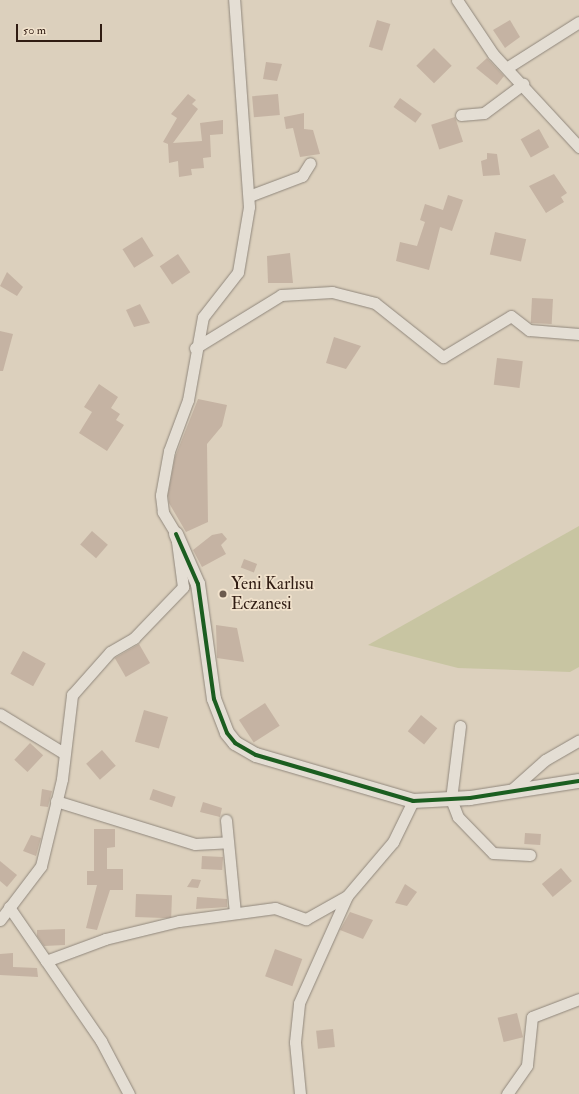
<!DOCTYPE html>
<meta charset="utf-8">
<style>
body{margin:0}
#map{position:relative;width:579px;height:1094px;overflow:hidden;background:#dcd0bd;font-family:"IM FELL Double Pica",serif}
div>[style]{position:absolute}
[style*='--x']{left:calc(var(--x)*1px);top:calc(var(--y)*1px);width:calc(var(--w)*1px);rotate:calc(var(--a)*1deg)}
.green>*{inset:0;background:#c8c5a2}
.building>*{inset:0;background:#c5b3a3;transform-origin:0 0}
.roads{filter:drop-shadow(0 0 1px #90877c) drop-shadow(0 0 1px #90877c)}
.minor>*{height:11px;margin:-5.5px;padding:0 5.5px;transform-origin:5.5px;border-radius:5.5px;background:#e4ded4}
.tertiary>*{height:14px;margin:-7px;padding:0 7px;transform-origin:7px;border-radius:7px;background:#e4ded4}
.cycleway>*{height:4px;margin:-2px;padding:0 2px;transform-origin:2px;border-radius:2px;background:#1b5e20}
.dots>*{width:11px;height:11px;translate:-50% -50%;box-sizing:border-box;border:2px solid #f1e2cc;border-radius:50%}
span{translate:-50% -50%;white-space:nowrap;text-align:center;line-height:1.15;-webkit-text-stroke:3.5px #f1e2cc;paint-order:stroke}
.poi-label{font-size:17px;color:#301c13}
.left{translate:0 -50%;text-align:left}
.scale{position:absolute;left:16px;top:24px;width:86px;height:18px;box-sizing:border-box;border:2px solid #301c13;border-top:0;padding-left:5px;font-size:12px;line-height:14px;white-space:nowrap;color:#301c13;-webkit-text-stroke:3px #f1e2cc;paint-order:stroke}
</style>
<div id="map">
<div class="green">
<div style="clip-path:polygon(579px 526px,579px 667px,570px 672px,458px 668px,368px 645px)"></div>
</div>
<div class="building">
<div style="left:377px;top:20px;width:14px;height:28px;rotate:17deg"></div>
<div style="clip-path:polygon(510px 20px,520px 37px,505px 48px,493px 30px)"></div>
<div style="left:434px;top:48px;width:25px;height:25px;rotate:45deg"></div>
<div style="clip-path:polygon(487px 58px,504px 76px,497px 85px,476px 68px)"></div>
<div style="clip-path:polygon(266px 62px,282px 64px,277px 81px,263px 79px)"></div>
<div style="clip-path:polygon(188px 94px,196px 100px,192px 104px,198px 109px,173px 143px,202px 141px,200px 123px,223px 120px,223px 134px,210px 135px,211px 157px,203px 158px,204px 168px,191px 169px,192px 175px,179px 177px,178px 161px,169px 163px,168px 144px,163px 142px,177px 118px,171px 114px)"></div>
<div style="left:278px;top:94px;width:21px;height:26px;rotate:85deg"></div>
<div style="left:400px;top:98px;width:27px;height:11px;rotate:36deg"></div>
<div style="clip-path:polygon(304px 113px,304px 129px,313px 130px,320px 154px,300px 157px,293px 128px,286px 129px,284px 117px)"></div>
<div style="left:455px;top:117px;width:26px;height:25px;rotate:72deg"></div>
<div style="left:539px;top:129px;width:21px;height:21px;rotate:61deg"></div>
<div style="clip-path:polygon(487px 153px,497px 154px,500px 175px,483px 176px,481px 161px,487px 159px)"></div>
<div style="clip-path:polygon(554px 174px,567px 193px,561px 197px,564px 202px,546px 213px,529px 186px)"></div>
<div style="clip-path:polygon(448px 195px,463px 200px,452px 231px,440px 227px,429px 270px,396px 261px,400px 242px,417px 246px,425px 222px,420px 220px,425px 204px,443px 210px)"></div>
<div style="left:495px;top:232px;width:32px;height:23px;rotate:13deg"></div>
<div style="left:142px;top:237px;width:22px;height:23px;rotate:58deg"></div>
<div style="clip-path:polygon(290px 253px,293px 283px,268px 283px,267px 256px)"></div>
<div style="left:178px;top:254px;width:22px;height:22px;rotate:56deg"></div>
<div style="clip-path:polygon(7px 272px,23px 287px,17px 296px,0 286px)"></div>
<div style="left:532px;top:298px;width:21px;height:25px;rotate:3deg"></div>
<div style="clip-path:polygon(140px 304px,150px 323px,134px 327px,126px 310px)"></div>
<div style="clip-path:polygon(0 331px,13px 334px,3px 371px,0 371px)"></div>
<div style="clip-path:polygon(334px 337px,361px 346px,346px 369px,326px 363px)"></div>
<div style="left:497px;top:358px;width:26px;height:27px;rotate:7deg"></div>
<div style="clip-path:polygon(99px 384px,118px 397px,111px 408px,120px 414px,116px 420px,124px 425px,107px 451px,79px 433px,92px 412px,84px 407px)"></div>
<div style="clip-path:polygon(198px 399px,227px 405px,222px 426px,207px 444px,208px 522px,186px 532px,169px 503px,168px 494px,175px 457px)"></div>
<div style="left:92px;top:531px;width:21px;height:18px;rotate:41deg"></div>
<div style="clip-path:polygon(222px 533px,227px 539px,221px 545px,226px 554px,202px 567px,193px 550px,212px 535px)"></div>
<div style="left:244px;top:559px;width:14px;height:9px;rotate:21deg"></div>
<div style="clip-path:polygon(216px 625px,237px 628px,244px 662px,217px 658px)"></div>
<div style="left:139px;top:644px;width:22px;height:28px;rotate:60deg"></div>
<div style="left:23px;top:651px;width:26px;height:26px;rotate:29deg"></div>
<div style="left:265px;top:703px;width:27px;height:31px;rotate:57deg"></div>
<div style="left:144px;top:710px;width:25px;height:33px;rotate:16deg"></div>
<div style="left:421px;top:715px;width:21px;height:21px;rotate:39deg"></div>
<div style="left:30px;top:743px;width:18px;height:23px;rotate:43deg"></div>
<div style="left:102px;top:750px;width:21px;height:21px;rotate:49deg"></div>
<div style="clip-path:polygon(42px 789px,52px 791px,48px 807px,40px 806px)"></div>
<div style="left:153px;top:789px;width:24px;height:11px;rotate:19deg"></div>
<div style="clip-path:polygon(203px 802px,222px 808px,220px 817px,200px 812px)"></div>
<div style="clip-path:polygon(94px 829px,115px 829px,115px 847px,107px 848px,107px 869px,123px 869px,123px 890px,110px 890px,97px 930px,86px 928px,97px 885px,87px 885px,87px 871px,94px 871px)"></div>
<div style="left:525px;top:833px;width:16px;height:11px;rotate:4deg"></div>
<div style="clip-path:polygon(31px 835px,41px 838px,36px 856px,23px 851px)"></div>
<div style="left:202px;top:856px;width:21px;height:13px;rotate:3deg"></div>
<div style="clip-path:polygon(0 861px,17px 875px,7px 887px,0 881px)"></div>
<div style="left:561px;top:868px;width:17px;height:25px;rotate:50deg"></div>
<div style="clip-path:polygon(192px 879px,201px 880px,198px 888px,187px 887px)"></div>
<div style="clip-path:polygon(405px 884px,417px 892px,407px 906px,395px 903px)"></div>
<div style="left:136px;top:894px;width:36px;height:23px;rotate:2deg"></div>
<div style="clip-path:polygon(197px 897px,227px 899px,227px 907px,196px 909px)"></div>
<div style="clip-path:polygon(350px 912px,373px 920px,363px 939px,340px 930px)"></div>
<div style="clip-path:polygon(65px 929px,65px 945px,44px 946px,37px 936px,37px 930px)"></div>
<div style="left:275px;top:949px;width:29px;height:29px;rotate:20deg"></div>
<div style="clip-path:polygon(13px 953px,13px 967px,37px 968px,38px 977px,0 975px,0 954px)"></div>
<div style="left:517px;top:1013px;width:25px;height:20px;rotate:76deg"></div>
<div style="left:333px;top:1029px;width:18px;height:17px;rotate:84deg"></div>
</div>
<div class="roads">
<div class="minor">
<div style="--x:457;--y:0;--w:65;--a:56.3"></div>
<div style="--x:493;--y:54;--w:127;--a:47.2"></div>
<div style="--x:508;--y:67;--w:84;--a:-32.4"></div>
<div style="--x:461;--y:115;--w:23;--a:-5"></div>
<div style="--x:484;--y:113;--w:49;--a:-36.6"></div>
<div style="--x:249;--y:196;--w:57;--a:-20.7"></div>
<div style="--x:302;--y:176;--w:15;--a:-58"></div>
<div style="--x:195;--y:348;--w:101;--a:-31.6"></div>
<div style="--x:281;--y:295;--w:51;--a:-3.4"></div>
<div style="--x:332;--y:292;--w:44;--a:14.3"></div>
<div style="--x:375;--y:303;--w:87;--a:38.5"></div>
<div style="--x:443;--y:357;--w:79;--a:-31.1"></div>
<div style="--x:511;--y:316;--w:23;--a:38"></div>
<div style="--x:529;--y:330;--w:50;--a:4.6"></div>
<div style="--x:0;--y:714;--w:73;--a:31.5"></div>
<div style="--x:460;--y:726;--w:74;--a:97"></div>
<div style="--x:451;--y:799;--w:19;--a:69"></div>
<div style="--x:458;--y:817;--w:50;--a:45.8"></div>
<div style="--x:493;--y:853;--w:37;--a:3"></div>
<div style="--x:509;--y:792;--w:48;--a:-41.6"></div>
<div style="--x:545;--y:760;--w:39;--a:-30"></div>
<div style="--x:56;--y:801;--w:145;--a:17.2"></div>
<div style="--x:195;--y:844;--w:33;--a:-3"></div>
<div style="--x:226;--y:820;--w:93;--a:84.5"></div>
<div style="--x:9;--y:907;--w:163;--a:55.5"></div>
<div style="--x:101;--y:1041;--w:60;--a:62.2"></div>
<div style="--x:0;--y:920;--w:68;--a:-52.8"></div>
<div style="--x:41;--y:866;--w:89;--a:-76.4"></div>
<div style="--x:62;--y:779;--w:85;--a:-83.2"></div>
<div style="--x:72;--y:695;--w:57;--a:-48.5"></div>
<div style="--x:110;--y:652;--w:28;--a:-30"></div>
<div style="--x:134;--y:638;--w:71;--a:-46.1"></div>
<div style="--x:183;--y:587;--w:53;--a:-97.5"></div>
<div style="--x:176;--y:534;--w:26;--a:-121"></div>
<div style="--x:163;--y:512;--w:17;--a:-97"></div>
<div style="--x:161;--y:495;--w:45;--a:-79.7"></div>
<div style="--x:169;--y:451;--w:54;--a:-69.6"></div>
<div style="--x:188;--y:400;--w:84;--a:-79.8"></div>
<div style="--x:203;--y:317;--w:57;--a:-52.1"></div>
<div style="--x:238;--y:272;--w:66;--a:-80.4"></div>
<div style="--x:249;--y:207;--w:208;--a:-94.1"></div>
<div style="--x:46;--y:961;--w:63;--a:-20.4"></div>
<div style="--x:105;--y:939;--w:76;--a:-13.7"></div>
<div style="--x:179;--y:921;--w:97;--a:-7.7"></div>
<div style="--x:275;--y:908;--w:33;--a:20"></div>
<div style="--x:306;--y:919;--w:47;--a:-29.3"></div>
<div style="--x:300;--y:1094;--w:52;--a:-95.5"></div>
<div style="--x:295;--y:1042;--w:39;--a:-84"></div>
<div style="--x:299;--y:1003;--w:117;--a:-65.8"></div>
<div style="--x:347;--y:896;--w:71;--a:-49.6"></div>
<div style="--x:393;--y:842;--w:46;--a:-64"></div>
<div style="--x:507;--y:1094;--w:35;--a:-55"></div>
<div style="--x:527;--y:1065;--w:48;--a:-84.1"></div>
<div style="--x:532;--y:1017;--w:50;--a:-21"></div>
</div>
<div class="tertiary">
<div style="--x:176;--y:534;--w:55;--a:66.3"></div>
<div style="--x:198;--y:584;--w:116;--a:82.1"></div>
<div style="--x:214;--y:699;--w:36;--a:69"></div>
<div style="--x:227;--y:733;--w:13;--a:51"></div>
<div style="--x:235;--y:743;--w:24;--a:30"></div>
<div style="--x:256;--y:755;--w:164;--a:16.3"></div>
<div style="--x:413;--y:801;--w:57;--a:-3"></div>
<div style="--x:470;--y:798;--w:110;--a:-8.9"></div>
</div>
</div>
<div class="cycleway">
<div style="--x:176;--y:534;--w:55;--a:66.3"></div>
<div style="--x:198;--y:584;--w:116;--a:82.1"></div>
<div style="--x:214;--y:699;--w:36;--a:69"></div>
<div style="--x:227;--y:733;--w:13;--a:51"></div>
<div style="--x:235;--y:743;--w:24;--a:30"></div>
<div style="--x:256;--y:755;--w:164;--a:16.3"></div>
<div style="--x:413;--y:801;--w:57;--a:-3"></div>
<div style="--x:470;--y:798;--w:110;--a:-8.9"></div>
</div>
<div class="dots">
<div style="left:223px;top:594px;background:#6c5b4e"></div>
</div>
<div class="poi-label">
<span class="left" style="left:231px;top:594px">Yeni Karlısu<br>Eczanesi</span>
</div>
<div class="scale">50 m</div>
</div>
